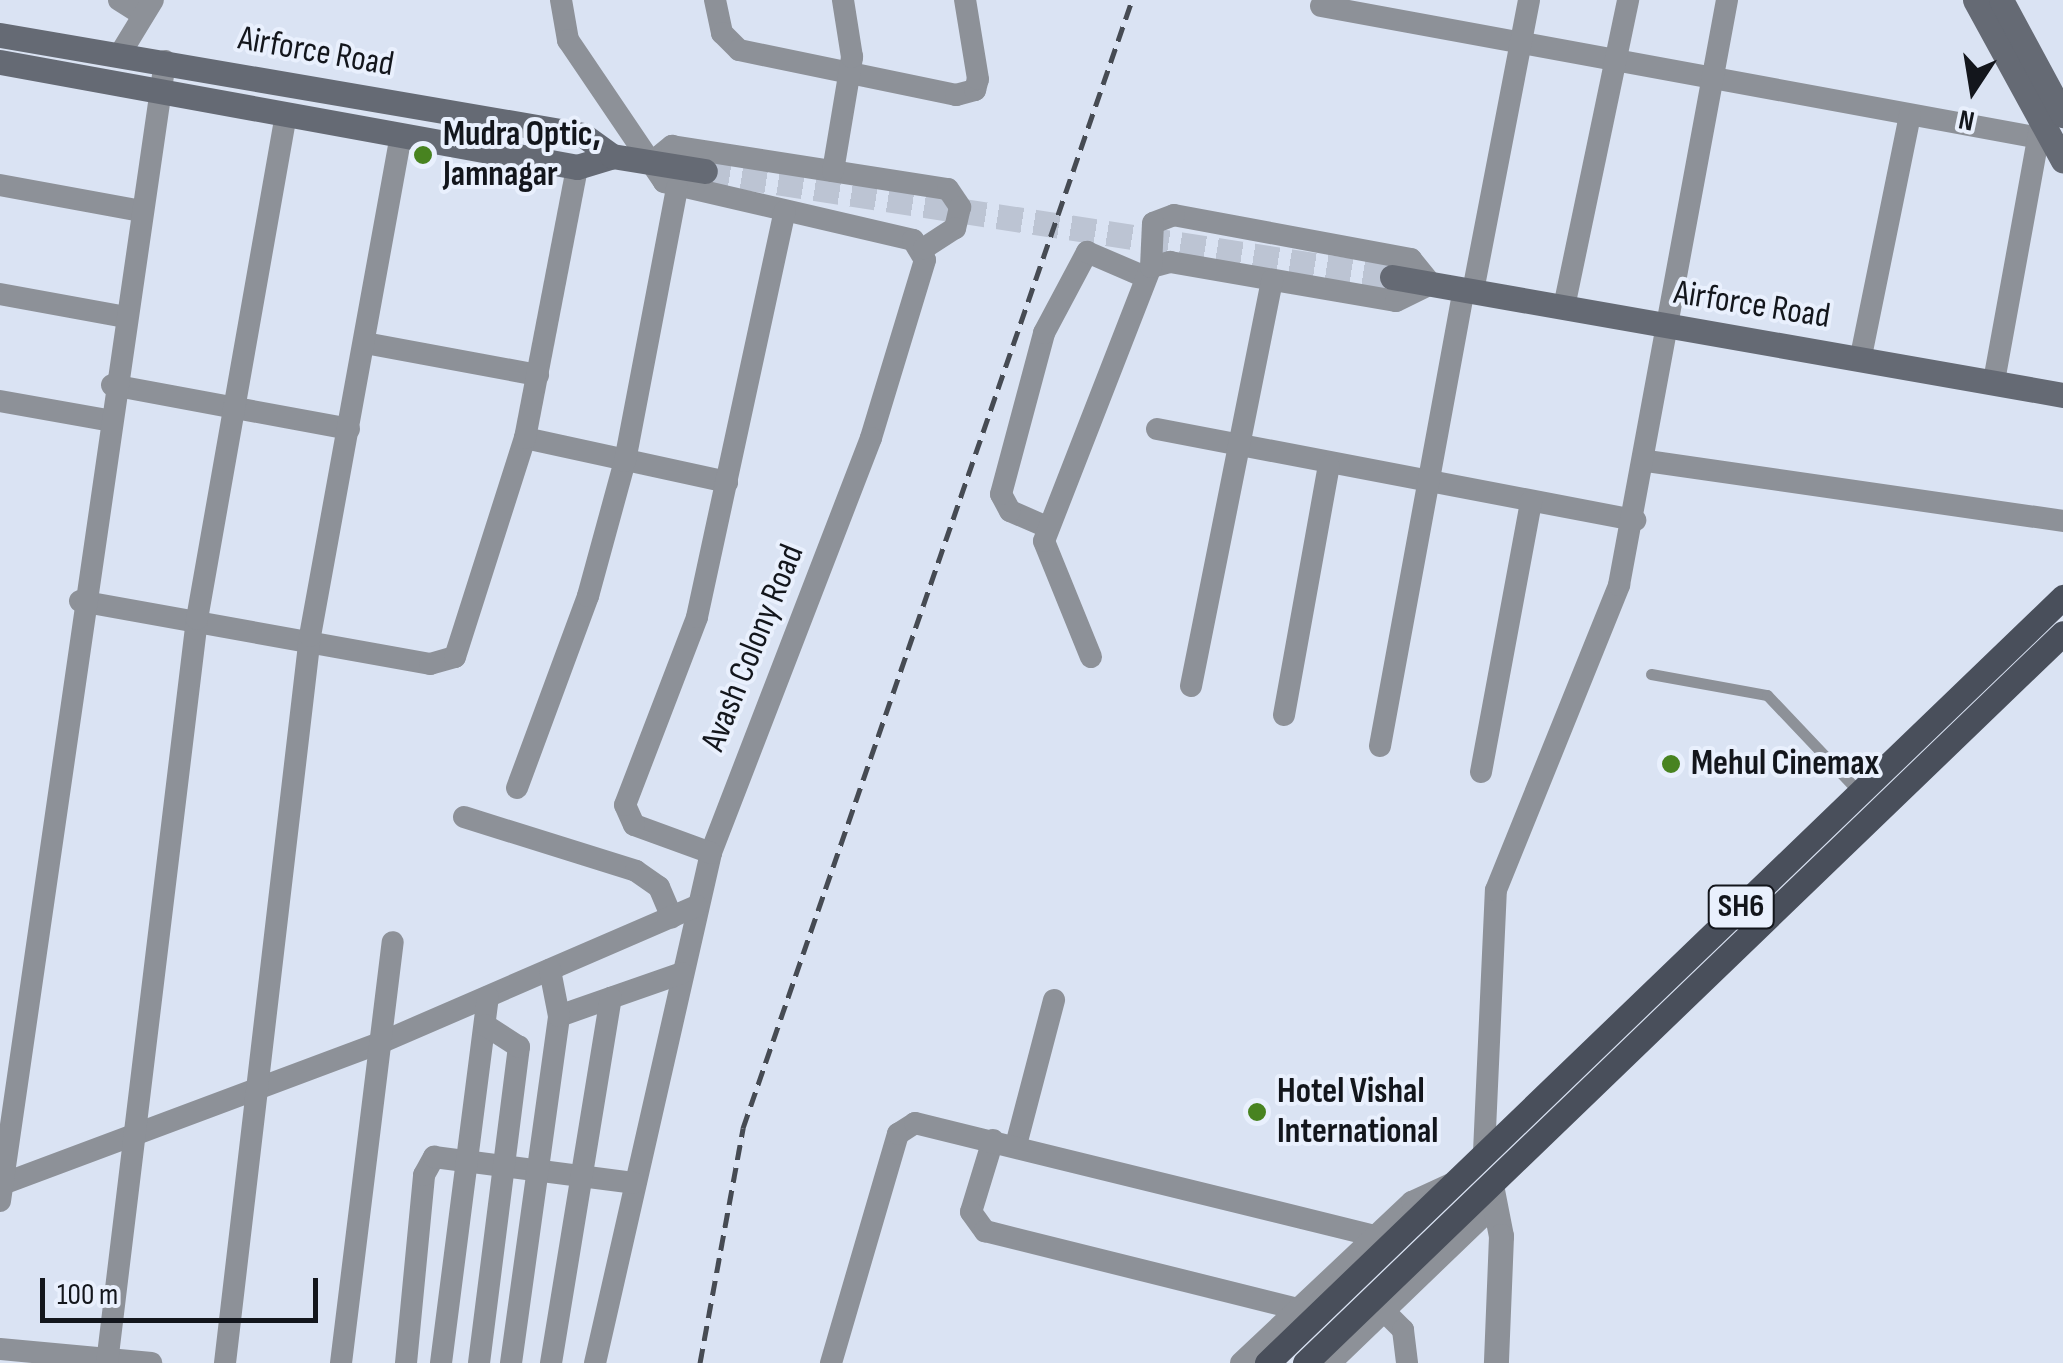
<!DOCTYPE html>
<style>
body{margin:0}
#map{position:relative;width:2063px;height:1363px;overflow:hidden;background:#dae3f3;font-family:"Sofia Sans Condensed",sans-serif}
div>[style]{position:absolute}
[style*='--x']{left:calc(var(--x)*1px);top:calc(var(--y)*1px);width:calc(var(--w)*1px);rotate:calc(var(--a)*1deg)}
.secondary-tunnel>*{height:25px;margin-top:-12.5px;transform-origin:0;background:repeating-linear-gradient(90deg,#bcc4d3 0 25px,transparent 0 37px)}
.service>*{height:11px;margin:-5.5px;padding:0 5.5px;transform-origin:5.5px;border-radius:5.5px;background:#8d9198}
.minor>*{height:22px;margin:-11px;padding:0 11px;transform-origin:11px;border-radius:11px;background:#8d9198}
.tertiary>*{height:25px;margin:-12.5px;padding:0 12.5px;transform-origin:12.5px;border-radius:12.5px;background:#8d9198}
.secondary>*{height:25px;margin:-12.5px;padding:0 12.5px;transform-origin:12.5px;border-radius:12.5px;background:#656a74}
.primary>*{height:25px;margin:-12.5px;padding:0 12.5px;transform-origin:12.5px;border-radius:12.5px;background:#494f5b}
.rail>*{height:5px;margin-top:-2.5px;transform-origin:0;background:repeating-linear-gradient(90deg,#464b53 0 15px,transparent 0 23px)}
.dots>*{width:28px;height:28px;translate:-50% -50%;box-sizing:border-box;border:5px solid #e9f0fd;border-radius:50%}
span{translate:-50% -50%;white-space:nowrap;text-align:center;line-height:1.15;-webkit-text-stroke:8px #e9f0fd;paint-order:stroke}
.shield-label span{padding:2px 8px;background:#e9f0fd;border:2px solid;border-radius:8px;-webkit-text-stroke-width:0}
.shield-label{font-size:32px;color:#13161c;font-weight:700}
.street-label{font-size:35px;color:#13161c}
.poi-label{font-size:35px;color:#13161c;font-weight:700}
.left{translate:0 -50%;text-align:left}
.north{position:absolute;left:1923px;top:40px;width:100px;height:100px;-webkit-text-stroke:8px #e9f0fd;paint-order:stroke;rotate:192deg;font-size:28px;font-weight:700;line-height:40px;text-align:center;color:#13161c}
.north::after{content:'';display:block;margin:auto;width:35px;height:45px;background:#13161c;clip-path:polygon(50% 0,100% 100%,50% 72%,0 100%)}
.scale{position:absolute;left:40px;top:1278px;width:278px;height:45px;box-sizing:border-box;border:5px solid #13161c;border-top:0;padding-left:12px;font-size:30px;line-height:35px;white-space:nowrap;color:#13161c;-webkit-text-stroke:8px #e9f0fd;paint-order:stroke}
</style>
<div id="map">
<div class="secondary-tunnel">
<div style="--x:705;--y:171;--w:695;--a:8.77"></div>
</div>
<div class="service">
<div style="--x:1651;--y:674;--w:118;--a:10.3"></div>
<div style="--x:1767;--y:695;--w:137;--a:46.5"></div>
</div>
<div class="minor">
<div style="--x:119;--y:0;--w:28;--a:32"></div>
<div style="--x:561;--y:0;--w:41;--a:80.1"></div>
<div style="--x:568;--y:40;--w:171;--a:55.9"></div>
<div style="--x:664;--y:182;--w:256;--a:13.1"></div>
<div style="--x:913;--y:240;--w:23;--a:59"></div>
<div style="--x:925;--y:260;--w:186;--a:106.9"></div>
<div style="--x:871;--y:438;--w:445;--a:111.1"></div>
<div style="--x:711;--y:853;--w:523;--a:102.81"></div>
<div style="--x:715;--y:0;--w:34;--a:78"></div>
<div style="--x:722;--y:33;--w:24;--a:45"></div>
<div style="--x:739;--y:50;--w:222;--a:11.7"></div>
<div style="--x:956;--y:95;--w:20;--a:-15"></div>
<div style="--x:975;--y:90;--w:11;--a:-75"></div>
<div style="--x:978;--y:79;--w:80;--a:-99.3"></div>
<div style="--x:1321;--y:6;--w:726;--a:10.4"></div>
<div style="--x:120;--y:54;--w:63;--a:-58.6"></div>
<div style="--x:652;--y:162;--w:26;--a:-39"></div>
<div style="--x:672;--y:146;--w:279;--a:8.9"></div>
<div style="--x:948;--y:189;--w:22;--a:56"></div>
<div style="--x:960;--y:207;--w:22;--a:103"></div>
<div style="--x:955;--y:228;--w:37;--a:147"></div>
<div style="--x:833;--y:171;--w:116;--a:-80.5"></div>
<div style="--x:852;--y:57;--w:58;--a:-99"></div>
<div style="--x:0;--y:185;--w:143;--a:10.4"></div>
<div style="--x:1473;--y:291;--w:296;--a:-79.1"></div>
<div style="--x:0;--y:294;--w:127;--a:10.4"></div>
<div style="--x:1564;--y:307;--w:314;--a:-78.2"></div>
<div style="--x:365;--y:343;--w:176;--a:10.5"></div>
<div style="--x:1861;--y:356;--w:246;--a:-78.5"></div>
<div style="--x:1994;--y:381;--w:258;--a:-79.7"></div>
<div style="--x:112;--y:385;--w:241;--a:10.5"></div>
<div style="--x:0;--y:401;--w:109;--a:10.1"></div>
<div style="--x:1157;--y:429;--w:487;--a:10.8"></div>
<div style="--x:525;--y:438;--w:207;--a:12.3"></div>
<div style="--x:1647;--y:461;--w:420;--a:8.2"></div>
<div style="--x:1047;--y:527;--w:40;--a:-156.6"></div>
<div style="--x:1010;--y:511;--w:19;--a:-118"></div>
<div style="--x:1001;--y:494;--w:167;--a:-75"></div>
<div style="--x:1044;--y:333;--w:92;--a:-62"></div>
<div style="--x:1087;--y:252;--w:63;--a:23.3"></div>
<div style="--x:80;--y:601;--w:356;--a:10.2"></div>
<div style="--x:430;--y:664;--w:26;--a:-16"></div>
<div style="--x:455;--y:657;--w:230;--a:-72.3"></div>
<div style="--x:525;--y:438;--w:276;--a:-79.1"></div>
<div style="--x:1091;--y:657;--w:125;--a:-112.1"></div>
<div style="--x:1044;--y:541;--w:294;--a:-68.7"></div>
<div style="--x:1151;--y:267;--w:20;--a:-15"></div>
<div style="--x:1170;--y:262;--w:229;--a:9.8"></div>
<div style="--x:1396;--y:301;--w:39;--a:-26"></div>
<div style="--x:1431;--y:284;--w:32;--a:-129"></div>
<div style="--x:1411;--y:259;--w:241;--a:-169.5"></div>
<div style="--x:1174;--y:215;--w:22;--a:159"></div>
<div style="--x:1153;--y:223;--w:44;--a:92.6"></div>
<div style="--x:1191;--y:686;--w:414;--a:-78.7"></div>
<div style="--x:1284;--y:715;--w:253;--a:-79.8"></div>
<div style="--x:1380;--y:746;--w:464;--a:-79.6"></div>
<div style="--x:1481;--y:772;--w:275;--a:-79.5"></div>
<div style="--x:517;--y:788;--w:205;--a:-69.7"></div>
<div style="--x:588;--y:596;--w:140;--a:-74.7"></div>
<div style="--x:625;--y:461;--w:278;--a:-79.2"></div>
<div style="--x:464;--y:817;--w:180;--a:17.4"></div>
<div style="--x:636;--y:871;--w:28;--a:35"></div>
<div style="--x:659;--y:887;--w:33;--a:67"></div>
<div style="--x:711;--y:853;--w:82;--a:-160"></div>
<div style="--x:634;--y:825;--w:22;--a:-114"></div>
<div style="--x:625;--y:805;--w:201;--a:-69"></div>
<div style="--x:697;--y:617;--w:415;--a:-77.8"></div>
<div style="--x:559;--y:1016;--w:130;--a:-19.3"></div>
<div style="--x:993;--y:1140;--w:75;--a:107"></div>
<div style="--x:971;--y:1212;--w:24;--a:54"></div>
<div style="--x:985;--y:1231;--w:322;--a:14"></div>
<div style="--x:1016;--y:1145;--w:150;--a:-75.3"></div>
<div style="--x:1484;--y:1152;--w:262;--a:-87.4"></div>
<div style="--x:1496;--y:890;--w:329;--a:-68"></div>
<div style="--x:1619;--y:585;--w:595;--a:-79.54"></div>
<div style="--x:0;--y:1185;--w:406;--a:-20.5"></div>
<div style="--x:380;--y:1043;--w:345;--a:-23.4"></div>
<div style="--x:0;--y:1201;--w:1152;--a:-81.76"></div>
<div style="--x:1384;--y:1311;--w:27;--a:45"></div>
<div style="--x:1403;--y:1330;--w:33;--a:83"></div>
<div style="--x:0;--y:1349;--w:152;--a:5.3"></div>
<div style="--x:107;--y:1363;--w:749;--a:-83.1"></div>
<div style="--x:197;--y:619;--w:513;--a:-80"></div>
<div style="--x:225;--y:1363;--w:732;--a:-83.33"></div>
<div style="--x:310;--y:636;--w:509;--a:-79.71"></div>
<div style="--x:341;--y:1363;--w:424;--a:-83"></div>
<div style="--x:406;--y:1363;--w:189;--a:-84.5"></div>
<div style="--x:424;--y:1175;--w:21;--a:-61"></div>
<div style="--x:434;--y:1157;--w:201;--a:7.4"></div>
<div style="--x:441;--y:1363;--w:369;--a:-82.7"></div>
<div style="--x:479;--y:1363;--w:319;--a:-82.8"></div>
<div style="--x:519;--y:1047;--w:40;--a:-147.1"></div>
<div style="--x:511;--y:1363;--w:350;--a:-82.1"></div>
<div style="--x:559;--y:1016;--w:47;--a:-101.1"></div>
<div style="--x:551;--y:1363;--w:370;--a:-80.7"></div>
<div style="--x:831;--y:1363;--w:239;--a:-73.7"></div>
<div style="--x:898;--y:1134;--w:20;--a:-33"></div>
<div style="--x:915;--y:1123;--w:473;--a:13.8"></div>
<div style="--x:1241;--y:1363;--w:235;--a:-43.3"></div>
<div style="--x:1412;--y:1202;--w:43;--a:-24.8"></div>
<div style="--x:1330;--y:1363;--w:229;--a:-43.9"></div>
</div>
<div class="tertiary">
<div style="--x:1491;--y:1185;--w:52;--a:78.9"></div>
<div style="--x:1501;--y:1236;--w:127;--a:92.3"></div>
</div>
<div class="secondary">
<div style="--x:1975;--y:0;--w:183;--a:61.3"></div>
<div style="--x:2001;--y:0;--w:131;--a:61.7"></div>
<div style="--x:0;--y:35;--w:592;--a:9.73"></div>
<div style="--x:583;--y:135;--w:36;--a:36"></div>
<div style="--x:0;--y:62;--w:586;--a:10.31"></div>
<div style="--x:577;--y:167;--w:37;--a:-17"></div>
<div style="--x:612;--y:156;--w:94;--a:9.2"></div>
<div style="--x:1392;--y:277;--w:681;--a:9.97"></div>
</div>
<div class="primary">
<div style="--x:1267;--y:1363;--w:1105;--a:-43.9"></div>
<div style="--x:1305;--y:1363;--w:1052;--a:-43.92"></div>
</div>
<div class="rail">
<div style="--x:700;--y:1363;--w:239;--a:-79.6"></div>
<div style="--x:743;--y:1128;--w:1193;--a:-70.97"></div>
</div>
<div class="dots">
<div style="left:423px;top:155px;background:#488320"></div>
<div style="left:1671px;top:764px;background:#488320"></div>
<div style="left:1257px;top:1112px;background:#488320"></div>
</div>
<div class="shield-label">
<span style="left:1741px;top:907px">SH6</span>
</div>
<div class="street-label">
<span style="left:316px;top:52px;rotate:10deg">Airforce Road</span>
<span style="left:1752px;top:305px;rotate:9deg">Airforce Road</span>
<span style="left:753px;top:648px;rotate:-68deg">Avash Colony Road</span>
</div>
<div class="poi-label">
<span class="left" style="left:443px;top:155px">Mudra Optic,<br>Jamnagar</span>
<span class="left" style="left:1691px;top:764px">Mehul Cinemax</span>
<span class="left" style="left:1277px;top:1112px">Hotel Vishal<br>International</span>
</div>
<div class="north">N</div>
<div class="scale">100 m</div>
</div>
